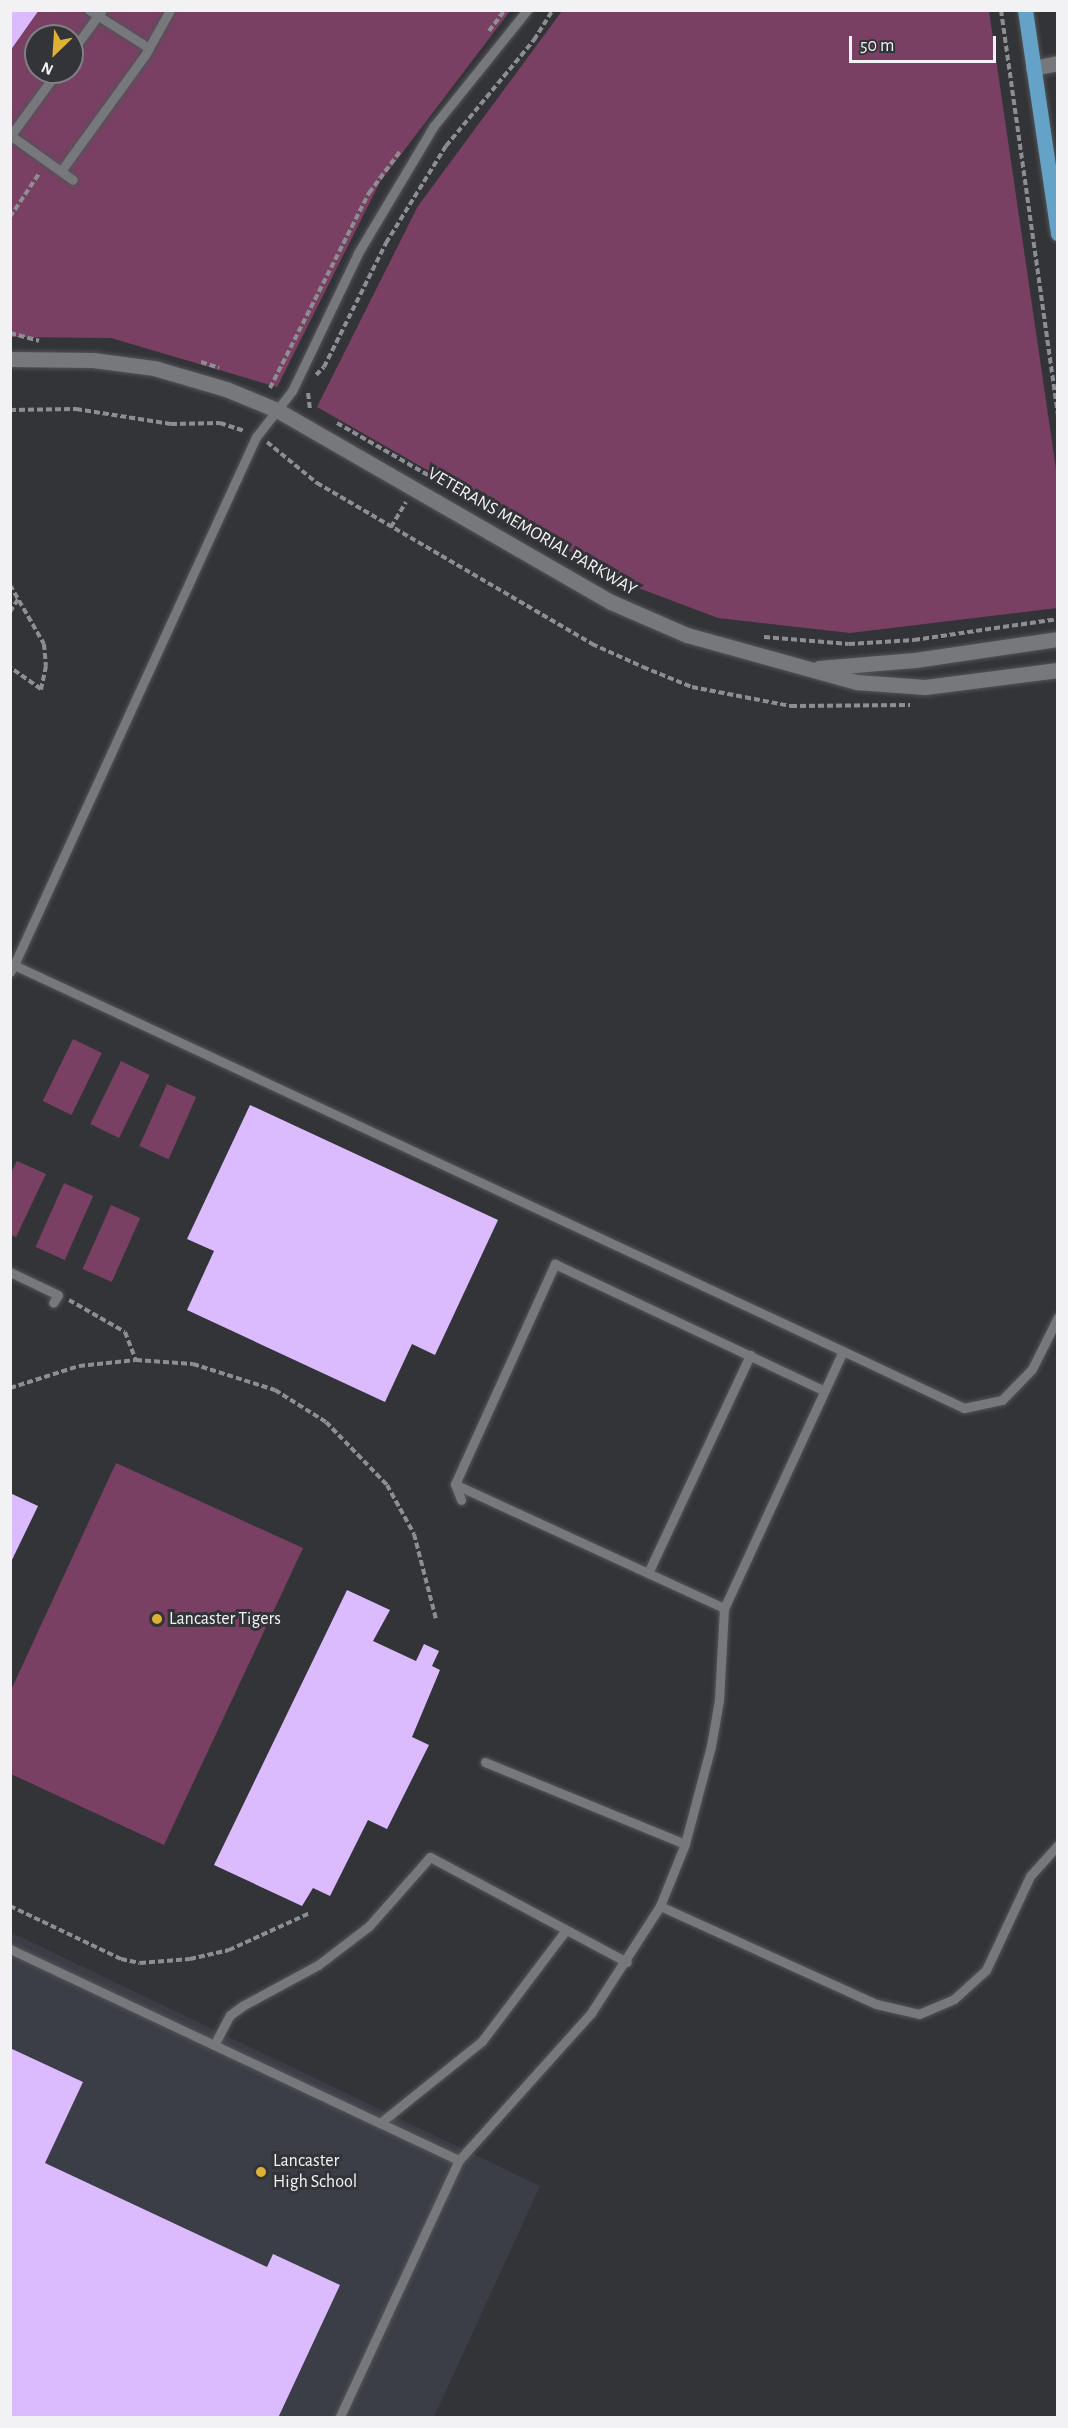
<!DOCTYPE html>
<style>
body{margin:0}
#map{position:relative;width:1068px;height:2428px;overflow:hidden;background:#333437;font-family:"Alegreya Sans",sans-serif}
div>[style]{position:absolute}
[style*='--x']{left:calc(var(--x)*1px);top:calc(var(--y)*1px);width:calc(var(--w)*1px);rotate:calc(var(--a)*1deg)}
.built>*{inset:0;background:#3c3e47}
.green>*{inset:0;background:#794064;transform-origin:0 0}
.building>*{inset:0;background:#dcbafe}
.path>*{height:4px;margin-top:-2px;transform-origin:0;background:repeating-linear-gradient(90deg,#8d8e91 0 6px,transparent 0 9px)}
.roads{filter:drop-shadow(0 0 2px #535457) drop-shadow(0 0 2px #535457)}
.service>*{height:9px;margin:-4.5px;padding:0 4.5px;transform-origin:4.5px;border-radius:4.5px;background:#76787b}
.minor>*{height:15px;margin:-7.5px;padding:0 7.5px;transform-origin:7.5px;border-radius:7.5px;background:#76787b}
.primary>*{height:15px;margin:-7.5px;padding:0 7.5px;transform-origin:7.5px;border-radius:7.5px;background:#64a2c7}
.dots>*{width:16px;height:16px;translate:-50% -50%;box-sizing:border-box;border:3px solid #333437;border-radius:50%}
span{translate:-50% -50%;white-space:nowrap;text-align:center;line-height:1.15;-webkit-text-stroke:6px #333437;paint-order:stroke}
.street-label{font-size:18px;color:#f2f2f5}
.poi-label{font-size:18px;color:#f2f2f5}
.left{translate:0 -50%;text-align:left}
.frame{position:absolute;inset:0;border:12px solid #f2f2f5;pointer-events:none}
.north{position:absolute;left:24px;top:24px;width:60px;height:60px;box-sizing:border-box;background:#333437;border:2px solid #7f8083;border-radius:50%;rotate:205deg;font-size:16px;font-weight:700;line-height:24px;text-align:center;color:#f2f2f5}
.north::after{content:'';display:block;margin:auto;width:21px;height:27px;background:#deb133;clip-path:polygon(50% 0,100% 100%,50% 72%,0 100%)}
.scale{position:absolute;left:849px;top:36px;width:147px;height:27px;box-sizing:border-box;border:3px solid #f2f2f5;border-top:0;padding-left:8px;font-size:18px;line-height:21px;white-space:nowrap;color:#f2f2f5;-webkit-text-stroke:4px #333437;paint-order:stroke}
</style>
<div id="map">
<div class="built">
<div style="clip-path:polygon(10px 1932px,540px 2186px,434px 2417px,11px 2417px)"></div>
</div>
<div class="green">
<div style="clip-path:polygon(evenodd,10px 11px,510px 11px,380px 182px,277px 387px,111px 338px,11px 337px,10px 11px,36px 36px,72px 36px,72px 72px,36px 72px,36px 36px)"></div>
<div style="clip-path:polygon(562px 11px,989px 11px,1057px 476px,1057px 608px,850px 633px,718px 618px,625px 583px,317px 407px,418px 206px)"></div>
<div style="left:73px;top:1039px;width:32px;height:69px;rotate:26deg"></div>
<div style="left:121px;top:1061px;width:32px;height:70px;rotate:26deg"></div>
<div style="left:167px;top:1084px;width:32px;height:68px;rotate:24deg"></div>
<div style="clip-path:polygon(17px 1161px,46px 1174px,16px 1237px,11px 1235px,10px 1175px)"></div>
<div style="left:64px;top:1183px;width:32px;height:70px;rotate:24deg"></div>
<div style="left:111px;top:1205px;width:32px;height:70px;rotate:24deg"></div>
<div style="clip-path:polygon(116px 1463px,303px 1548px,164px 1845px,11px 1774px,11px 1690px)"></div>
</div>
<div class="building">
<div style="clip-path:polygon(10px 10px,39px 10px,10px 51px)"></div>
<div style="clip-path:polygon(250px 1105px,498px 1220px,435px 1355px,412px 1344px,385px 1402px,187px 1310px,214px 1251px,187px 1239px)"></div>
<div style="clip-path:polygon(10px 1493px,38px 1506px,10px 1564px)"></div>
<div style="clip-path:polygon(347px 1590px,390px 1610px,373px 1641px,416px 1661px,424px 1644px,439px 1651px,432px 1666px,440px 1670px,412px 1737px,429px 1745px,387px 1829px,368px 1820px,330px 1896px,313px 1888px,302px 1906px,214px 1865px)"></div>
<div style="clip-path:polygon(10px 2048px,83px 2082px,45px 2163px,267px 2267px,273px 2254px,340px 2285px,278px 2418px,10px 2418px)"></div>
</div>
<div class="path">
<div style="--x:1001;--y:10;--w:412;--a:82"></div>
<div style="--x:489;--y:31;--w:26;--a:-53"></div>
<div style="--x:10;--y:217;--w:54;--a:-56.3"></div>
<div style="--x:10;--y:333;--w:30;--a:15"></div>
<div style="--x:201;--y:362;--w:19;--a:18"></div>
<div style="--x:316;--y:375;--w:11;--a:-45"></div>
<div style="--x:324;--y:367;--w:139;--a:-63.4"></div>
<div style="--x:386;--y:243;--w:114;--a:-58.3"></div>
<div style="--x:446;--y:146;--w:138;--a:-50.3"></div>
<div style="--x:534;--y:40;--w:36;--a:-58"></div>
<div style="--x:270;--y:388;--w:219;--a:-63.1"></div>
<div style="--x:369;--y:193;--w:54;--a:-53.3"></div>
<div style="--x:308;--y:393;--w:16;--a:83"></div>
<div style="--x:10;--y:410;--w:66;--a:-0.9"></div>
<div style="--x:76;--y:409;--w:96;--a:9"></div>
<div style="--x:171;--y:424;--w:49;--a:-1.2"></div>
<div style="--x:220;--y:423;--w:25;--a:18"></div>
<div style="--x:337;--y:423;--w:143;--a:29.8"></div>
<div style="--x:267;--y:442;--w:65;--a:39.4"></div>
<div style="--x:317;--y:483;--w:319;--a:30.3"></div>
<div style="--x:592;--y:644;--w:56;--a:24.3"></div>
<div style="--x:643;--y:667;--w:53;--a:22.2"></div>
<div style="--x:692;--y:687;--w:101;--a:10.9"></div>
<div style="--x:791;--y:706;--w:119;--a:-0.5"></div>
<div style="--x:391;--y:527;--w:29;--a:-59"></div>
<div style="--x:10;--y:585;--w:68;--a:60"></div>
<div style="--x:44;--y:644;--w:22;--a:85"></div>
<div style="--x:46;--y:666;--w:24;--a:102"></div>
<div style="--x:41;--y:689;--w:38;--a:-145"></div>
<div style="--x:10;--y:612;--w:15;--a:-58"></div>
<div style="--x:764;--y:637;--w:85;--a:4.7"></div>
<div style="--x:849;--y:644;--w:65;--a:-3.5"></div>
<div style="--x:914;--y:640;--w:146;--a:-8.3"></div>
<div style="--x:69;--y:1300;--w:64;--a:29.7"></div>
<div style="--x:125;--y:1332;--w:30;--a:69"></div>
<div style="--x:10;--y:1388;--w:72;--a:-17.7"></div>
<div style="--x:79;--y:1366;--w:57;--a:-6"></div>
<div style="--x:136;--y:1360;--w:57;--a:4"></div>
<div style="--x:193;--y:1364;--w:86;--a:17.6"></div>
<div style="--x:275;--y:1390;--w:60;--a:32.1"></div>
<div style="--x:326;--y:1422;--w:88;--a:45.9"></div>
<div style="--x:387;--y:1485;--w:56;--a:61.1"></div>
<div style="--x:414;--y:1534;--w:88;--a:75.5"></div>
<div style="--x:10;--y:1906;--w:123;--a:25.5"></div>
<div style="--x:121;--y:1959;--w:19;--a:12"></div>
<div style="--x:140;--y:1963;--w:50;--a:-4.6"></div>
<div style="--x:190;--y:1959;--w:40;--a:-13"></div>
<div style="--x:229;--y:1950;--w:89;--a:-24.6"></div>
</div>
<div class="roads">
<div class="service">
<div style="--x:89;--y:10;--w:71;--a:32.3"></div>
<div style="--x:72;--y:51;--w:51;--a:-53.8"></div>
<div style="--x:10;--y:135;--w:77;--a:35.5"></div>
<div style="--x:11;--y:135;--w:78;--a:-53.9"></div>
<div style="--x:61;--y:171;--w:143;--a:-54.1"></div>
<div style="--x:145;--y:55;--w:51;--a:-60.9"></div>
<div style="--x:14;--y:965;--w:581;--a:-65.38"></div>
<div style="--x:256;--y:437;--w:58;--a:-52"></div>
<div style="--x:292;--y:391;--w:153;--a:-64.4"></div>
<div style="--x:358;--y:253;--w:147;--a:-59.2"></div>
<div style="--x:433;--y:127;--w:150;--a:-51.2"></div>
<div style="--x:10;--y:972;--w:8;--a:-60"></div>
<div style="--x:14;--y:965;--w:914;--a:24.97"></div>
<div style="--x:843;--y:1351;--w:283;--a:114.8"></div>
<div style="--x:724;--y:1608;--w:92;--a:93.1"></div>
<div style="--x:719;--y:1700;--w:47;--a:99.9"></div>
<div style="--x:711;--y:1746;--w:101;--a:104.9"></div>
<div style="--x:685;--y:1844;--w:67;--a:112"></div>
<div style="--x:660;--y:1906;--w:127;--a:122.8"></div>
<div style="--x:591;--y:2013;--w:198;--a:131.9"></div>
<div style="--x:459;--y:2160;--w:285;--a:114.9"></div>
<div style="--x:10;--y:1272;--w:53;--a:25.6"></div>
<div style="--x:58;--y:1295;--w:9;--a:122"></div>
<div style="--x:843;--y:1351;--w:134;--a:25.2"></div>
<div style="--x:964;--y:1408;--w:39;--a:-12"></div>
<div style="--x:1002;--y:1400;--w:43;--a:-45.9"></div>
<div style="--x:1032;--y:1369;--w:58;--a:-63.4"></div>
<div style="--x:455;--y:1484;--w:17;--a:69"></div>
<div style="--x:648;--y:1573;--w:241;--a:-64.9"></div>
<div style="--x:724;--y:1608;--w:296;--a:-155.3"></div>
<div style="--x:455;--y:1484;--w:242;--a:-65.6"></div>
<div style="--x:555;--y:1264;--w:296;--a:25.2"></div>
<div style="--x:485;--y:1762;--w:216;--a:22.3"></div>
<div style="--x:660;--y:1906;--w:237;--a:24.4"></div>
<div style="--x:876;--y:2004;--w:44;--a:13.1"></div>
<div style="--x:919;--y:2014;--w:38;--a:-23"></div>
<div style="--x:954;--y:1999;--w:43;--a:-42.2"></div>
<div style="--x:986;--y:1970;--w:104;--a:-64.9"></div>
<div style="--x:1030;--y:1876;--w:42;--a:-47.9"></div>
<div style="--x:10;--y:1949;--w:496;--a:25.2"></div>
<div style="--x:214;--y:2045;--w:34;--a:-62"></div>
<div style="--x:230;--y:2015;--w:17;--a:-36"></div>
<div style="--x:244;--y:2005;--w:84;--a:-28.4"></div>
<div style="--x:318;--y:1965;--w:64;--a:-37.4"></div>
<div style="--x:369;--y:1926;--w:92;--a:-48.5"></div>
<div style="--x:430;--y:1857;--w:223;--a:28.1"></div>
<div style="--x:380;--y:2123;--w:131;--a:-38.8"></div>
<div style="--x:482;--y:2041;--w:139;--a:-52.9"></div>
</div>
<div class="minor">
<div style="--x:1033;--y:68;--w:25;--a:-11"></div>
<div style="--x:10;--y:359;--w:83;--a:0.7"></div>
<div style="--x:93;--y:360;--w:62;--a:7.5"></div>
<div style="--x:154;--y:368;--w:75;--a:16.3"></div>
<div style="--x:226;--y:389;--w:55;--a:22.4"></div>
<div style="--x:277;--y:410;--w:385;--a:29.9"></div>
<div style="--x:611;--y:602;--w:83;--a:23.5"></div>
<div style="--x:687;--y:635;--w:175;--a:15.5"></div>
<div style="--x:856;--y:682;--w:69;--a:4.1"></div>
<div style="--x:925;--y:687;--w:134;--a:-7.3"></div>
<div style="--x:819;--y:668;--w:96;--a:-4.8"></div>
<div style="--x:915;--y:660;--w:145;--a:-8.4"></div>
</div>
<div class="primary">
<div style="--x:1025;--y:10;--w:226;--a:81.6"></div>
</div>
</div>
<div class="dots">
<div style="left:157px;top:1619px;background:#deb133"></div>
<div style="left:261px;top:2172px;background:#deb133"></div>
</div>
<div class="street-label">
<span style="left:532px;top:532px;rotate:30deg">VETERANS MEMORIAL PARKWAY</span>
</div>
<div class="poi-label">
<span class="left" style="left:169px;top:1619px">Lancaster Tigers</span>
<span class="left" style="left:273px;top:2172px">Lancaster<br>High School</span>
</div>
<div class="frame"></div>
<div class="north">N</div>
<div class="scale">50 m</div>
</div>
